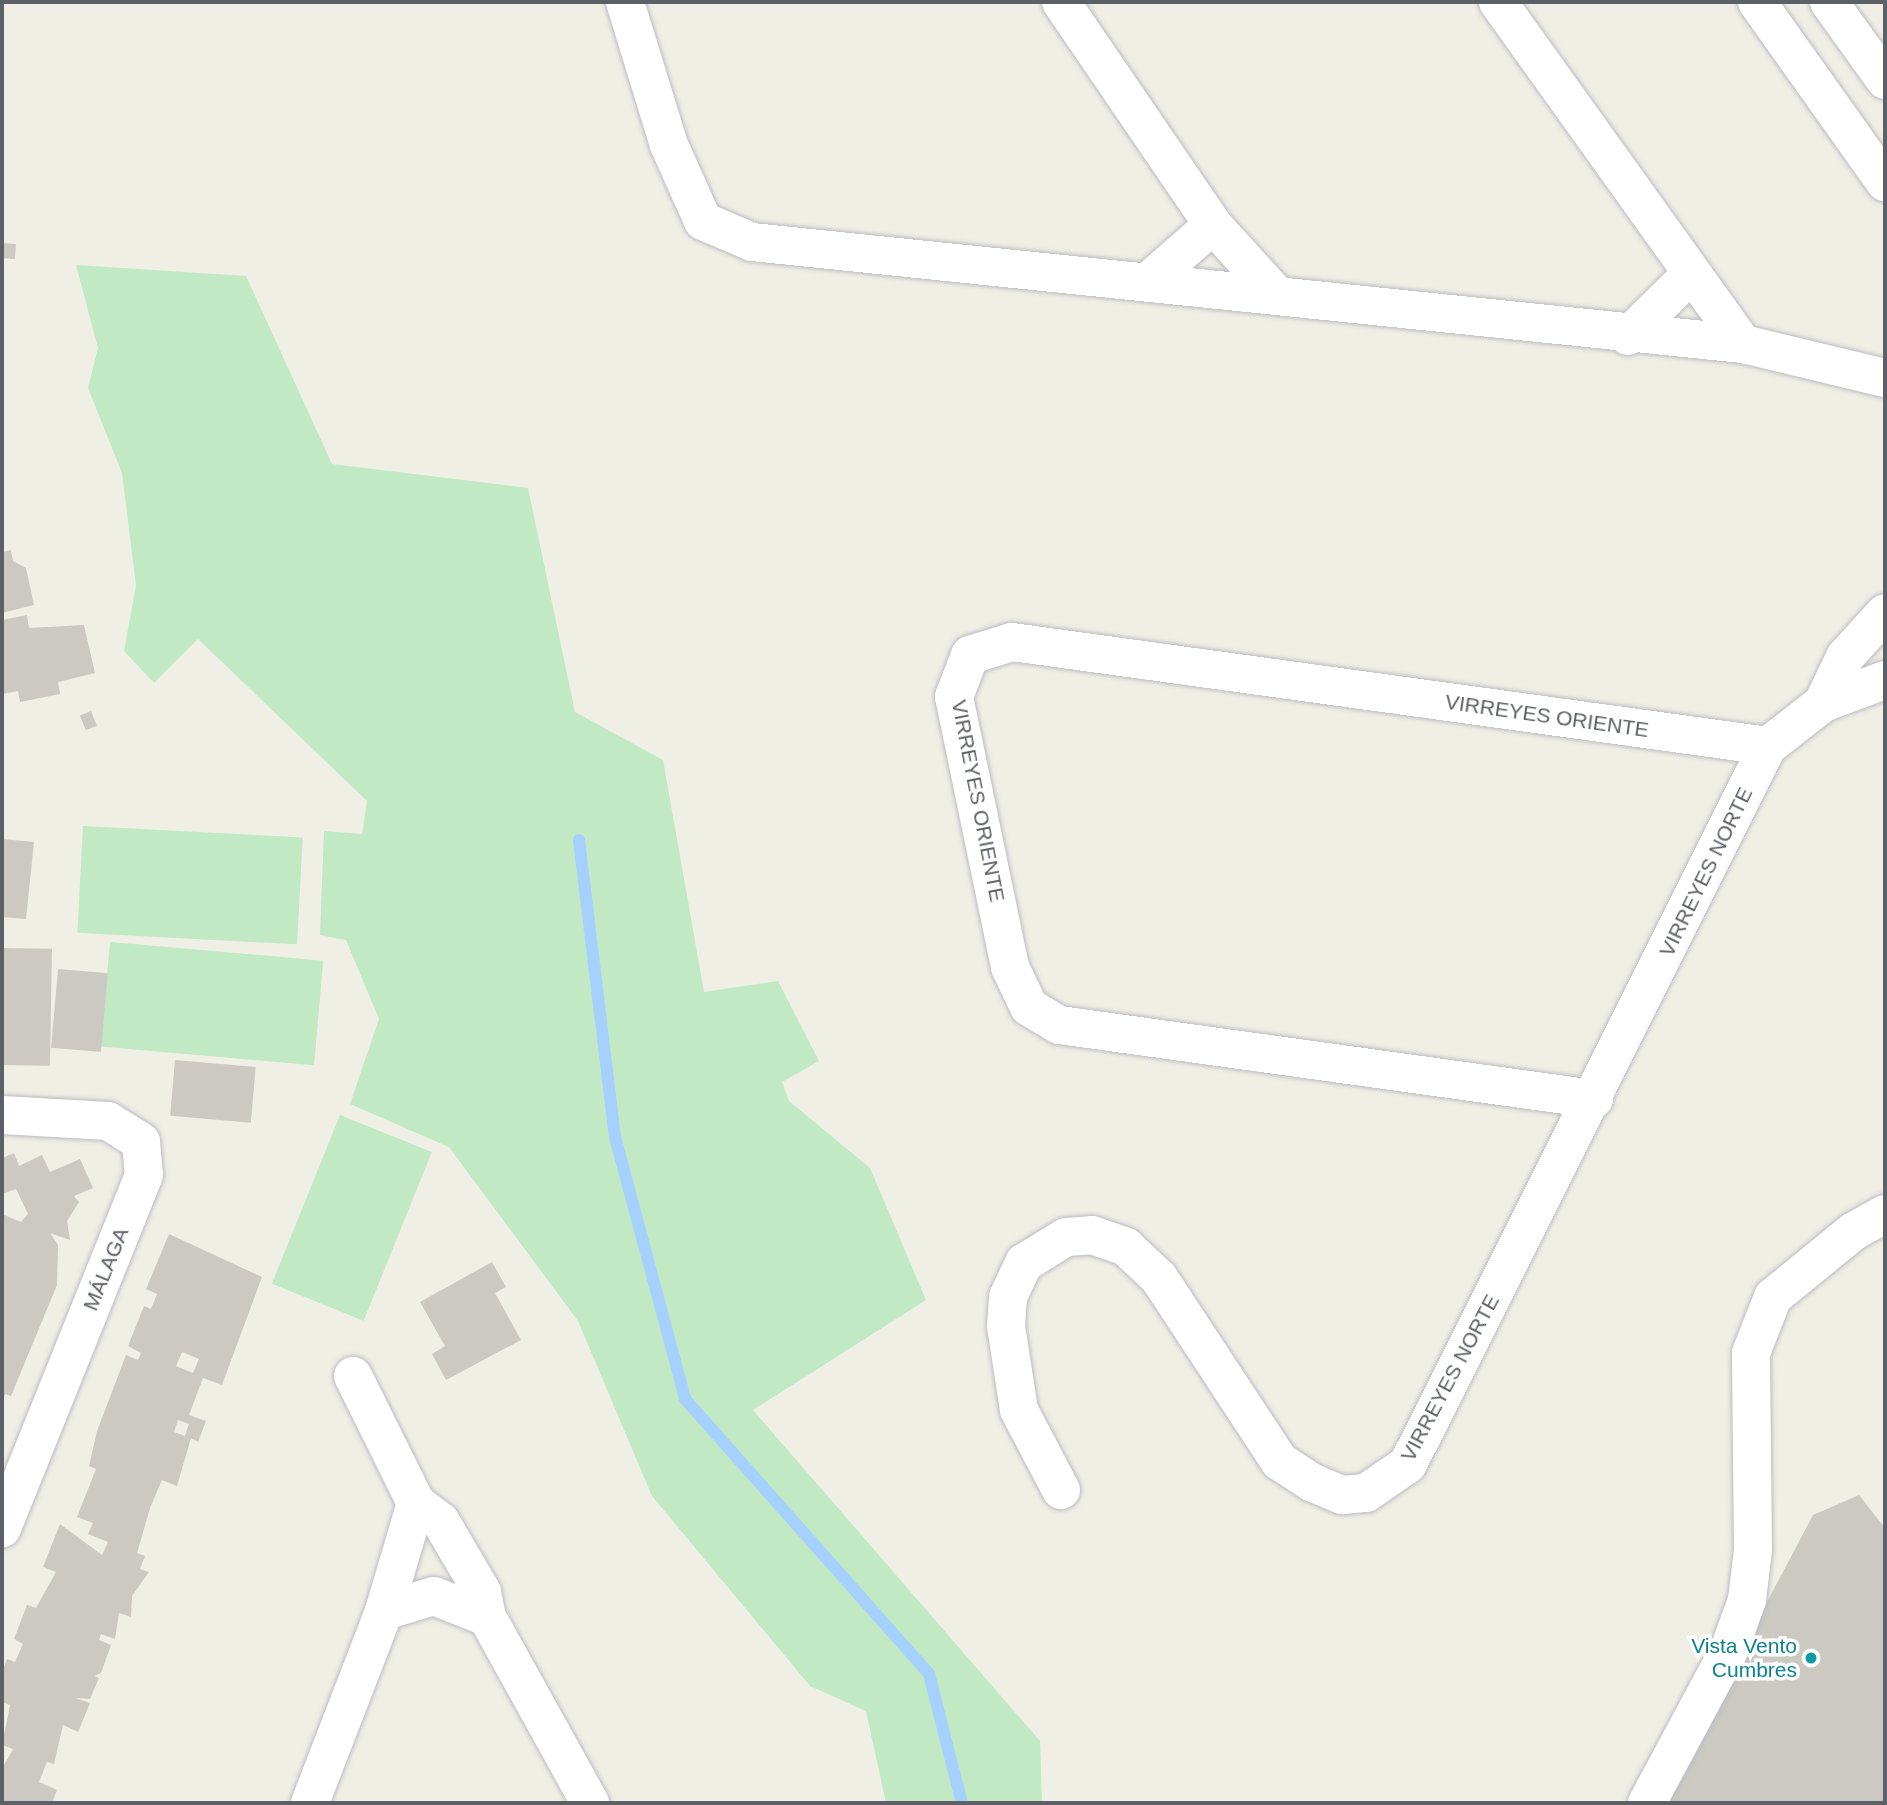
<!DOCTYPE html>
<meta charset="utf-8">
<style>
body{margin:0}
#map{position:relative;width:1887px;height:1805px;overflow:hidden;background:#f0efe5;font-family:Helvetica,sans-serif}
div>[style]{position:absolute}
[style*='--x']{left:calc(var(--x)*1px);top:calc(var(--y)*1px);width:calc(var(--w)*1px);rotate:calc(var(--a)*1deg)}
.green>*{inset:0;background:#c0e9c4;transform-origin:0 0}
.stream>*{height:12px;margin:-6px;padding:0 6px;transform-origin:6px;border-radius:6px;background:#a6d0ff}
.building>*{inset:0;background:#cbc9c2;transform-origin:0 0}
.roads{filter:drop-shadow(0 0 2px #babcc2) drop-shadow(0 0 2px #babcc2)}
.minor>*{height:38px;margin:-19px;padding:0 19px;transform-origin:19px;border-radius:19px;background:#fff}
.dots>*{width:19px;height:19px;translate:-50% -50%;box-sizing:border-box;border:4px solid #fff;border-radius:50%}
span{translate:-50% -50%;white-space:nowrap;text-align:center;line-height:1.15;-webkit-text-stroke:7px #fff;paint-order:stroke}
.street-label{font-size:21px;color:#5d6066}
.culture-label{font-size:21px;color:#0d838f}
.right{translate:-100% -50%;text-align:right}
.frame{position:absolute;inset:0;border:4px solid #5d6066;pointer-events:none}
</style>
<div id="map">
<div class="green">
<div style="clip-path:polygon(76px 265px,246px 276px,332px 464px,528px 488px,575px 712px,663px 760px,704px 992px,778px 981px,819px 1061px,782px 1082px,789px 1101px,870px 1168px,926px 1300px,753px 1410px,1040px 1741px,1042px 1803px,886px 1803px,866px 1711px,810px 1686px,652px 1496px,578px 1321px,449px 1147px,350px 1104px,379px 1019px,346px 940px,320px 935px,324px 831px,362px 834px,367px 801px,198px 639px,154px 683px,124px 651px,136px 586px,122px 473px,88px 388px,98px 348px)"></div>
<div style="left:83px;top:826px;width:220px;height:107px;rotate:3deg"></div>
<div style="left:110px;top:942px;width:214px;height:105px;rotate:5deg"></div>
<div style="left:340px;top:1115px;width:99px;height:182px;rotate:22deg"></div>
</div>
<div class="stream">
<div style="--x:579;--y:840;--w:299;--a:83.1"></div>
<div style="--x:615;--y:1137;--w:271;--a:75"></div>
<div style="--x:685;--y:1399;--w:368;--a:48.4"></div>
<div style="--x:929;--y:1674;--w:133;--a:75.7"></div>
</div>
<div class="building">
<div style="left:2px;top:243px;width:14px;height:15px;rotate:4deg"></div>
<div style="clip-path:polygon(11px 550px,13px 561px,26px 568px,34px 605px,2px 613px,2px 552px)"></div>
<div style="clip-path:polygon(27px 615px,29px 628px,84px 625px,95px 673px,58px 682px,60px 694px,20px 702px,18px 691px,2px 694px,2px 620px)"></div>
<div style="left:91px;top:711px;width:16px;height:12px;rotate:68deg"></div>
<div style="clip-path:polygon(2px 839px,34px 842px,26px 919px,2px 917px)"></div>
<div style="left:2px;top:948px;width:50px;height:117px;rotate:1deg"></div>
<div style="left:58px;top:969px;width:50px;height:79px;rotate:5deg"></div>
<div style="left:175px;top:1060px;width:81px;height:56px;rotate:5deg"></div>
<div style="clip-path:polygon(14px 1153px,19px 1166px,42px 1155px,50px 1172px,80px 1159px,93px 1188px,74px 1196px,79px 1202px,67px 1221px,70px 1240px,50px 1233px,58px 1245px,57px 1285px,11px 1396px,5px 1394px,2px 1402px,2px 1214px,21px 1222px,28px 1214px,16px 1189px,2px 1194px,2px 1158px)"></div>
<div style="clip-path:polygon(evenodd,169px 1234px,262px 1277px,222px 1385px,203px 1378px,189px 1415px,206px 1421px,198px 1442px,191px 1438px,177px 1486px,162px 1480px,150px 1508px,137px 1553px,145px 1556px,140px 1569px,149px 1572px,132px 1596px,131px 1617px,119px 1613px,115px 1639px,101px 1634px,99px 1640px,111px 1645px,101px 1673px,94px 1676px,99px 1678px,90px 1699px,75px 1698px,90px 1703px,78px 1732px,63px 1725px,54px 1764px,47px 1762px,39px 1782px,57px 1790px,52px 1803px,2px 1803px,2px 1769px,13px 1749px,2px 1745px,10px 1705px,2px 1702px,2px 1672px,7px 1659px,15px 1662px,23px 1644px,14px 1639px,27px 1605px,36px 1608px,56px 1572px,43px 1567px,60px 1524px,102px 1555px,108px 1542px,88px 1534px,93px 1523px,77px 1517px,96px 1469px,89px 1466px,97px 1431px,126px 1355px,138px 1360px,141px 1353px,128px 1346px,144px 1306px,151px 1309px,157px 1294px,146px 1289px,169px 1234px,182px 1352px,199px 1359px,193px 1373px,176px 1366px,182px 1352px,169px 1234px,178px 1420px,189px 1424px,185px 1436px,174px 1432px,178px 1420px)"></div>
<div style="clip-path:polygon(492px 1262px,506px 1287px,495px 1293px,521px 1340px,446px 1380px,432px 1354px,445px 1346px,420px 1302px)"></div>
<div style="clip-path:polygon(1859px 1495px,1885px 1528px,1885px 1803px,1668px 1803px,1668px 1789px,1813px 1515px)"></div>
</div>
<div class="roads">
<div class="minor">
<div style="--x:625;--y:2;--w:150;--a:72.9"></div>
<div style="--x:669;--y:145;--w:83;--a:65.9"></div>
<div style="--x:703;--y:221;--w:53;--a:23.2"></div>
<div style="--x:752;--y:242;--w:996;--a:5.88"></div>
<div style="--x:1743;--y:344;--w:146;--a:13.5"></div>
<div style="--x:1061;--y:2;--w:270;--a:55.7"></div>
<div style="--x:1213;--y:225;--w:91;--a:47.7"></div>
<div style="--x:1498;--y:2;--w:421;--a:54.4"></div>
<div style="--x:1757;--y:2;--w:221;--a:54.6"></div>
<div style="--x:1829;--y:2;--w:96;--a:54.3"></div>
<div style="--x:1151;--y:279;--w:82;--a:-41.1"></div>
<div style="--x:1628;--y:336;--w:87;--a:-44.5"></div>
<div style="--x:1823;--y:703;--w:51;--a:-64.4"></div>
<div style="--x:1845;--y:657;--w:59;--a:-47.7"></div>
<div style="--x:1594;--y:1099;--w:540;--a:-172.12"></div>
<div style="--x:1059;--y:1025;--w:35;--a:-149"></div>
<div style="--x:1029;--y:1007;--w:44;--a:-115.4"></div>
<div style="--x:1010;--y:967;--w:276;--a:-101.7"></div>
<div style="--x:954;--y:697;--w:45;--a:-69.1"></div>
<div style="--x:970;--y:655;--w:44;--a:-17.2"></div>
<div style="--x:1012;--y:642;--w:763;--a:7.83"></div>
<div style="--x:2;--y:1115;--w:106;--a:3.2"></div>
<div style="--x:108;--y:1121;--w:39;--a:32"></div>
<div style="--x:141;--y:1142;--w:33;--a:85"></div>
<div style="--x:144;--y:1175;--w:381;--a:111.9"></div>
<div style="--x:353;--y:1376;--w:142;--a:63.6"></div>
<div style="--x:416;--y:1503;--w:31;--a:37"></div>
<div style="--x:441;--y:1522;--w:81;--a:59.6"></div>
<div style="--x:482;--y:1592;--w:25;--a:79"></div>
<div style="--x:487;--y:1617;--w:213;--a:61"></div>
<div style="--x:1061;--y:1490;--w:90;--a:-117.7"></div>
<div style="--x:1019;--y:1410;--w:85;--a:-98.8"></div>
<div style="--x:1006;--y:1326;--w:29;--a:-86"></div>
<div style="--x:1008;--y:1297;--w:38;--a:-65"></div>
<div style="--x:1024;--y:1263;--w:49;--a:-31.8"></div>
<div style="--x:1066;--y:1237;--w:26;--a:-4"></div>
<div style="--x:1092;--y:1235;--w:36;--a:19"></div>
<div style="--x:1126;--y:1247;--w:45;--a:43.2"></div>
<div style="--x:1159;--y:1278;--w:219;--a:56.7"></div>
<div style="--x:1279;--y:1461;--w:38;--a:33"></div>
<div style="--x:1311;--y:1482;--w:34;--a:23"></div>
<div style="--x:1342;--y:1495;--w:24;--a:-5"></div>
<div style="--x:1366;--y:1493;--w:51;--a:-34.6"></div>
<div style="--x:1408;--y:1464;--w:803;--a:-63.37"></div>
<div style="--x:1768;--y:746;--w:70;--a:-38"></div>
<div style="--x:1823;--y:703;--w:66;--a:-20.4"></div>
<div style="--x:384;--y:1611;--w:52;--a:-16.7"></div>
<div style="--x:434;--y:1596;--w:57;--a:21.6"></div>
<div style="--x:310;--y:1803;--w:206;--a:-68.9"></div>
<div style="--x:384;--y:1611;--w:113;--a:-73.5"></div>
<div style="--x:1647;--y:1803;--w:174;--a:-61.8"></div>
<div style="--x:1729;--y:1650;--w:53;--a:-70.2"></div>
<div style="--x:1747;--y:1600;--w:50;--a:-83.2"></div>
<div style="--x:1753;--y:1550;--w:197;--a:-90.6"></div>
<div style="--x:1751;--y:1353;--w:60;--a:-68.6"></div>
<div style="--x:1773;--y:1297;--w:104;--a:-39.2"></div>
<div style="--x:1854;--y:1231;--w:35;--a:-29"></div>
</div>
</div>
<div class="dots">
<div style="left:1811px;top:1658px;background:#0f9aa8"></div>
</div>
<div class="street-label">
<span style="left:1547px;top:716px;rotate:8deg">VIRREYES ORIENTE</span>
<span style="left:978px;top:801px;rotate:79deg">VIRREYES ORIENTE</span>
<span style="left:1706px;top:872px;rotate:-64deg">VIRREYES NORTE</span>
<span style="left:106px;top:1269px;rotate:-68deg">MÁLAGA</span>
<span style="left:1450px;top:1378px;rotate:-62deg">VIRREYES NORTE</span>
</div>
<div class="culture-label">
<span class="right" style="left:1797px;top:1658px">Vista Vento<br>Cumbres</span>
</div>
<div class="frame"></div>
</div>
